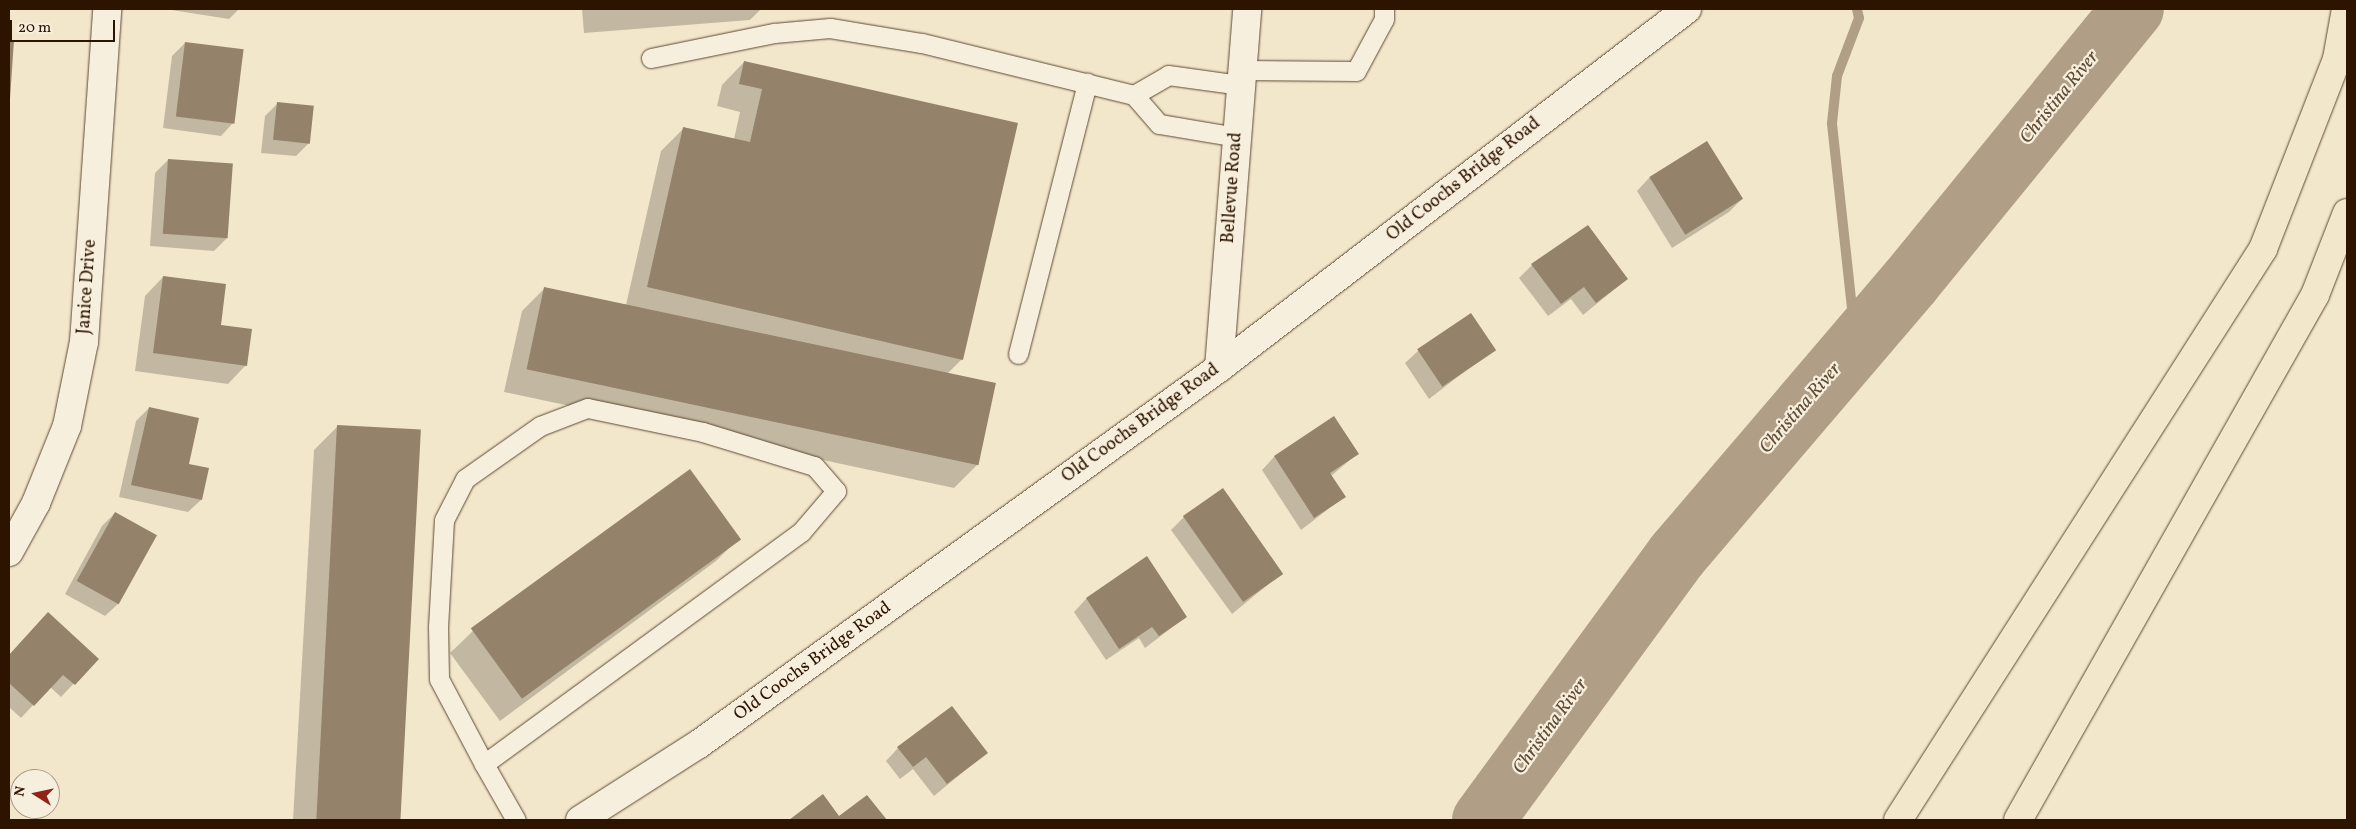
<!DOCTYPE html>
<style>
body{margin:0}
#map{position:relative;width:2356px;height:829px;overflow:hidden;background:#f3e7cb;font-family:Vollkorn,serif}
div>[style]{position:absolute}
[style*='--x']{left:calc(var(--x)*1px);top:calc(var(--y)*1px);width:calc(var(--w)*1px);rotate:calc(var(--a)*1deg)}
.shadow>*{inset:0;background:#0003}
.stream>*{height:10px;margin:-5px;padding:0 5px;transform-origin:5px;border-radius:5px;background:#b09f86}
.river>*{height:62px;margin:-31px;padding:0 31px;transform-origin:31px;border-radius:31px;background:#b09f86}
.building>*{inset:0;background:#94826a;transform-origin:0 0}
.roads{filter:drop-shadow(0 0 1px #5e4933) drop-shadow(0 0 1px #5e4933)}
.lane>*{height:19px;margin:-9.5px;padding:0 9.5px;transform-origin:9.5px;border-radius:9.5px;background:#f7efdd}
.street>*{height:28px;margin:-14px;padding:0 14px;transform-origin:14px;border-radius:14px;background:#f7efdd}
.highway>*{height:28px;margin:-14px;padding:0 14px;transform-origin:14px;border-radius:14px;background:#f3e7cb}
span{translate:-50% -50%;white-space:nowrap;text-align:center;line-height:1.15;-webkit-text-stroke:4.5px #f7efdd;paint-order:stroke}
.street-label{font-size:18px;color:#2d1400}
.water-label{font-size:19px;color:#614c36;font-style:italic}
.frame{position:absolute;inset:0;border:10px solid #2d1400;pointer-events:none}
.north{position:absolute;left:10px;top:769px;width:50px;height:50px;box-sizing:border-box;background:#f7efdd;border:1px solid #a69785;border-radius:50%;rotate:280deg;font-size:14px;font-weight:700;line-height:20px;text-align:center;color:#2d1400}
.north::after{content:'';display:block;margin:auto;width:18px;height:22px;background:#8f2418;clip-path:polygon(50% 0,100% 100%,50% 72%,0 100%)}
.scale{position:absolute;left:10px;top:20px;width:105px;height:22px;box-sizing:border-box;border:2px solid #2d1400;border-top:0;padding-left:6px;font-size:15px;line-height:18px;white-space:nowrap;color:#2d1400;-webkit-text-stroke:4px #f7efdd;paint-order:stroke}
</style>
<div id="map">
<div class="shadow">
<div style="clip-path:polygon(165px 9px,239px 9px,229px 19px)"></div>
<div style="clip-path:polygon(582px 9px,761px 9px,750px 20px,584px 33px)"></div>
<div style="clip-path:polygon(9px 41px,12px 41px,9px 103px)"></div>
<div style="clip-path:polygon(185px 43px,243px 50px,233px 123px,221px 136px,163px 128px,172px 56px)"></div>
<div style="clip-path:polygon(744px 62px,962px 359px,947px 374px,977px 465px,954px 488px,504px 392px,522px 311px,545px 288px,626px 305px,661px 151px,684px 128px,734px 139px,740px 112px,717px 106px,722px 85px)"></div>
<div style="clip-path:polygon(278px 103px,309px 143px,296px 156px,261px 153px,265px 116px)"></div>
<div style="clip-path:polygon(1707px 142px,1742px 199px,1729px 212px,1672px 248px,1637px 191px,1649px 178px)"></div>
<div style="clip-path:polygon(168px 160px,227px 238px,214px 251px,150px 246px,155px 173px)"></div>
<div style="clip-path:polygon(1532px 265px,1627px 279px,1583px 315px,1571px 299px,1548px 316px,1519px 278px)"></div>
<div style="clip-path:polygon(163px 277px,220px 326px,246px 365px,228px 384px,135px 371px,145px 296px)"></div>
<div style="clip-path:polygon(1494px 349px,1429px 399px,1405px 363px,1418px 351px)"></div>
<div style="clip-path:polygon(149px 408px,201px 500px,188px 512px,119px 497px,136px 421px)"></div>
<div style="clip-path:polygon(1334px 418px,1357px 454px,1331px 476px,1344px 497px,1301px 530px,1262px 470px,1274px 457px)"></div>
<div style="clip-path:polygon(337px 427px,420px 431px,399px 820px,293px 820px,314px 450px)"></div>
<div style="clip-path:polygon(115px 513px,118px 604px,105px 616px,65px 594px,102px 526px)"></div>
<div style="clip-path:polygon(1184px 517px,1282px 573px,1232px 614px,1171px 530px)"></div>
<div style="clip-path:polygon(739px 538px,716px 561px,500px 721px,450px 653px,473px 631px)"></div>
<div style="clip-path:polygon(1147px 558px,1186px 617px,1145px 648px,1139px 638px,1106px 660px,1074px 612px,1086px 599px)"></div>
<div style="clip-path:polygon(48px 613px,97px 659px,61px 697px,50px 687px,21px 718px,9px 707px,9px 655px)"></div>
<div style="clip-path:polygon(898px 748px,986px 753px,934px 796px,913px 769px,900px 779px,886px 761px)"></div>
<div style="clip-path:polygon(823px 796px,839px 817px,867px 796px,885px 820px,791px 820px)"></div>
</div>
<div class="stream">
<div style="--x:1856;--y:345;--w:223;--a:-96.2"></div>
<div style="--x:1832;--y:123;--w:47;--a:-83.9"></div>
<div style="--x:1837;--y:76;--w:62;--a:-69.2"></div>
<div style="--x:1859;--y:18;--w:9;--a:-103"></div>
</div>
<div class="river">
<div style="--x:1483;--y:820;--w:328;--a:-53.8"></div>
<div style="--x:1677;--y:555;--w:360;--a:-49.5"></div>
<div style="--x:1911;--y:281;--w:351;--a:-50.8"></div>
</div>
<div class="building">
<div style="clip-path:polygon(9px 40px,14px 40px,10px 99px,9px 99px)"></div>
<div style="left:185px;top:42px;width:59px;height:75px;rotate:7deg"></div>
<div style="clip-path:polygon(744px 61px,1018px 123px,963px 360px,647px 287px,683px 127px,750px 142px,762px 89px,739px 84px)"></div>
<div style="left:277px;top:102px;width:37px;height:38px;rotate:6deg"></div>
<div style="left:1707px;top:141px;width:68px;height:68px;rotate:58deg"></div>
<div style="left:168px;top:159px;width:65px;height:75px;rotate:4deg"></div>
<div style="clip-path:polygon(1588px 225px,1628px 279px,1596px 303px,1584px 287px,1561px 304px,1531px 264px)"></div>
<div style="clip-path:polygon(163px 276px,226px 284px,221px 325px,252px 329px,247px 366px,153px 353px)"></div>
<div style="left:544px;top:287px;width:462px;height:84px;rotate:12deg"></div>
<div style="left:1471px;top:313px;width:45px;height:65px;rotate:56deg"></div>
<div style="clip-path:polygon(149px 407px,199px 418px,189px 464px,209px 468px,202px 500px,131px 485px)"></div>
<div style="clip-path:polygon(1334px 416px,1359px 454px,1330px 473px,1346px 497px,1314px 518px,1274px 456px)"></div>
<div style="left:337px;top:425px;width:84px;height:396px;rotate:3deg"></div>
<div style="left:690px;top:469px;width:87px;height:271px;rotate:54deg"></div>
<div style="left:1223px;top:488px;width:105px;height:49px;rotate:55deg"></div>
<div style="left:115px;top:512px;width:48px;height:79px;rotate:29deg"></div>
<div style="clip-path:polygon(1147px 556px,1187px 617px,1159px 636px,1152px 627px,1119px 649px,1086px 598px)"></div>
<div style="clip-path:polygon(48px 612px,99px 659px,75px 685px,63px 675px,34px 706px,9px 683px,9px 655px)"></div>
<div style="clip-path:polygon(952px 706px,988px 753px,947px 784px,926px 757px,913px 767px,897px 747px)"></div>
<div style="clip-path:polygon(823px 794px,839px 816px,867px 795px,887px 820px,789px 820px)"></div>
</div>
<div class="roads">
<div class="lane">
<div style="--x:651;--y:58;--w:126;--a:-11.5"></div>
<div style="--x:774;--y:33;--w:56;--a:-5.1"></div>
<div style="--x:830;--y:28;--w:93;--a:9.3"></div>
<div style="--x:922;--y:43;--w:218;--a:13.8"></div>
<div style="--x:1242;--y:70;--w:114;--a:0.5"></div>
<div style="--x:1356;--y:71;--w:59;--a:-61.7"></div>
<div style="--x:1384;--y:19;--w:10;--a:-90"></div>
<div style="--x:1237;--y:137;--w:79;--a:-170.5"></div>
<div style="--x:1159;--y:124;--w:38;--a:-131"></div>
<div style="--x:1134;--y:95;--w:39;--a:-30"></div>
<div style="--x:1168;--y:75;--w:74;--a:7.8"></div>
<div style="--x:1018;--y:354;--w:280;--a:-75.7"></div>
<div style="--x:484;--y:764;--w:393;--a:-36.2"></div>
<div style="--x:801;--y:532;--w:54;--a:-49.5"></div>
<div style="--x:836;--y:491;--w:33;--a:-131"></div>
<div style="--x:814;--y:466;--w:116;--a:-163"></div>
<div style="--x:703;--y:432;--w:118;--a:-168.3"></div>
<div style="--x:587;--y:408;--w:50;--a:159"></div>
<div style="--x:540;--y:426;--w:92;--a:144.8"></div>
<div style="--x:465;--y:479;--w:46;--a:117.1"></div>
<div style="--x:444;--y:520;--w:106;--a:93.2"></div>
<div style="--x:438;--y:626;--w:53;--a:88.9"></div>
<div style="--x:439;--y:679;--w:96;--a:62.1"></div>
<div style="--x:484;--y:764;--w:64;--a:60.3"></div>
</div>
<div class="street">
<div style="--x:1219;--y:368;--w:360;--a:-85.5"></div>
<div style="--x:9;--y:552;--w:56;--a:-61.1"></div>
<div style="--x:36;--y:503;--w:83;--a:-68.1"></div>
<div style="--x:67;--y:426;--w:86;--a:-78.6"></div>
<div style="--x:84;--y:342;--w:334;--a:-86"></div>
<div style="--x:580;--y:820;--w:141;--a:-32.6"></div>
<div style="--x:699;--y:744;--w:642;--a:-35.87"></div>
<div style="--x:1219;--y:368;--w:590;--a:-37.49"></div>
</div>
<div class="highway">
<div style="--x:1898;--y:820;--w:678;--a:-57.41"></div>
<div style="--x:2263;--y:249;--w:204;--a:-68.7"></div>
<div style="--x:2337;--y:59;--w:51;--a:-79.8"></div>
<div style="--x:2018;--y:820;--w:603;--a:-60.5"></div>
<div style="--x:2315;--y:295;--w:88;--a:-68.7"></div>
</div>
</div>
<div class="street-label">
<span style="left:1464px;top:180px;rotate:-38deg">Old Coochs Bridge Road</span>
<span style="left:1233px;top:188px;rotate:-86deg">Bellevue Road</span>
<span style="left:88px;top:287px;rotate:-86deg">Janice Drive</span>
<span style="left:1141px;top:424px;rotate:-36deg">Old Coochs Bridge Road</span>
<span style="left:813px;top:662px;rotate:-36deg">Old Coochs Bridge Road</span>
</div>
<div class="water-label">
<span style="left:2060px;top:98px;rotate:-51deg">Christina River</span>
<span style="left:1801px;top:409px;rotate:-49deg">Christina River</span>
<span style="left:1551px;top:727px;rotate:-54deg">Christina River</span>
</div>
<div class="frame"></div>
<div class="north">N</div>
<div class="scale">20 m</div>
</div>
